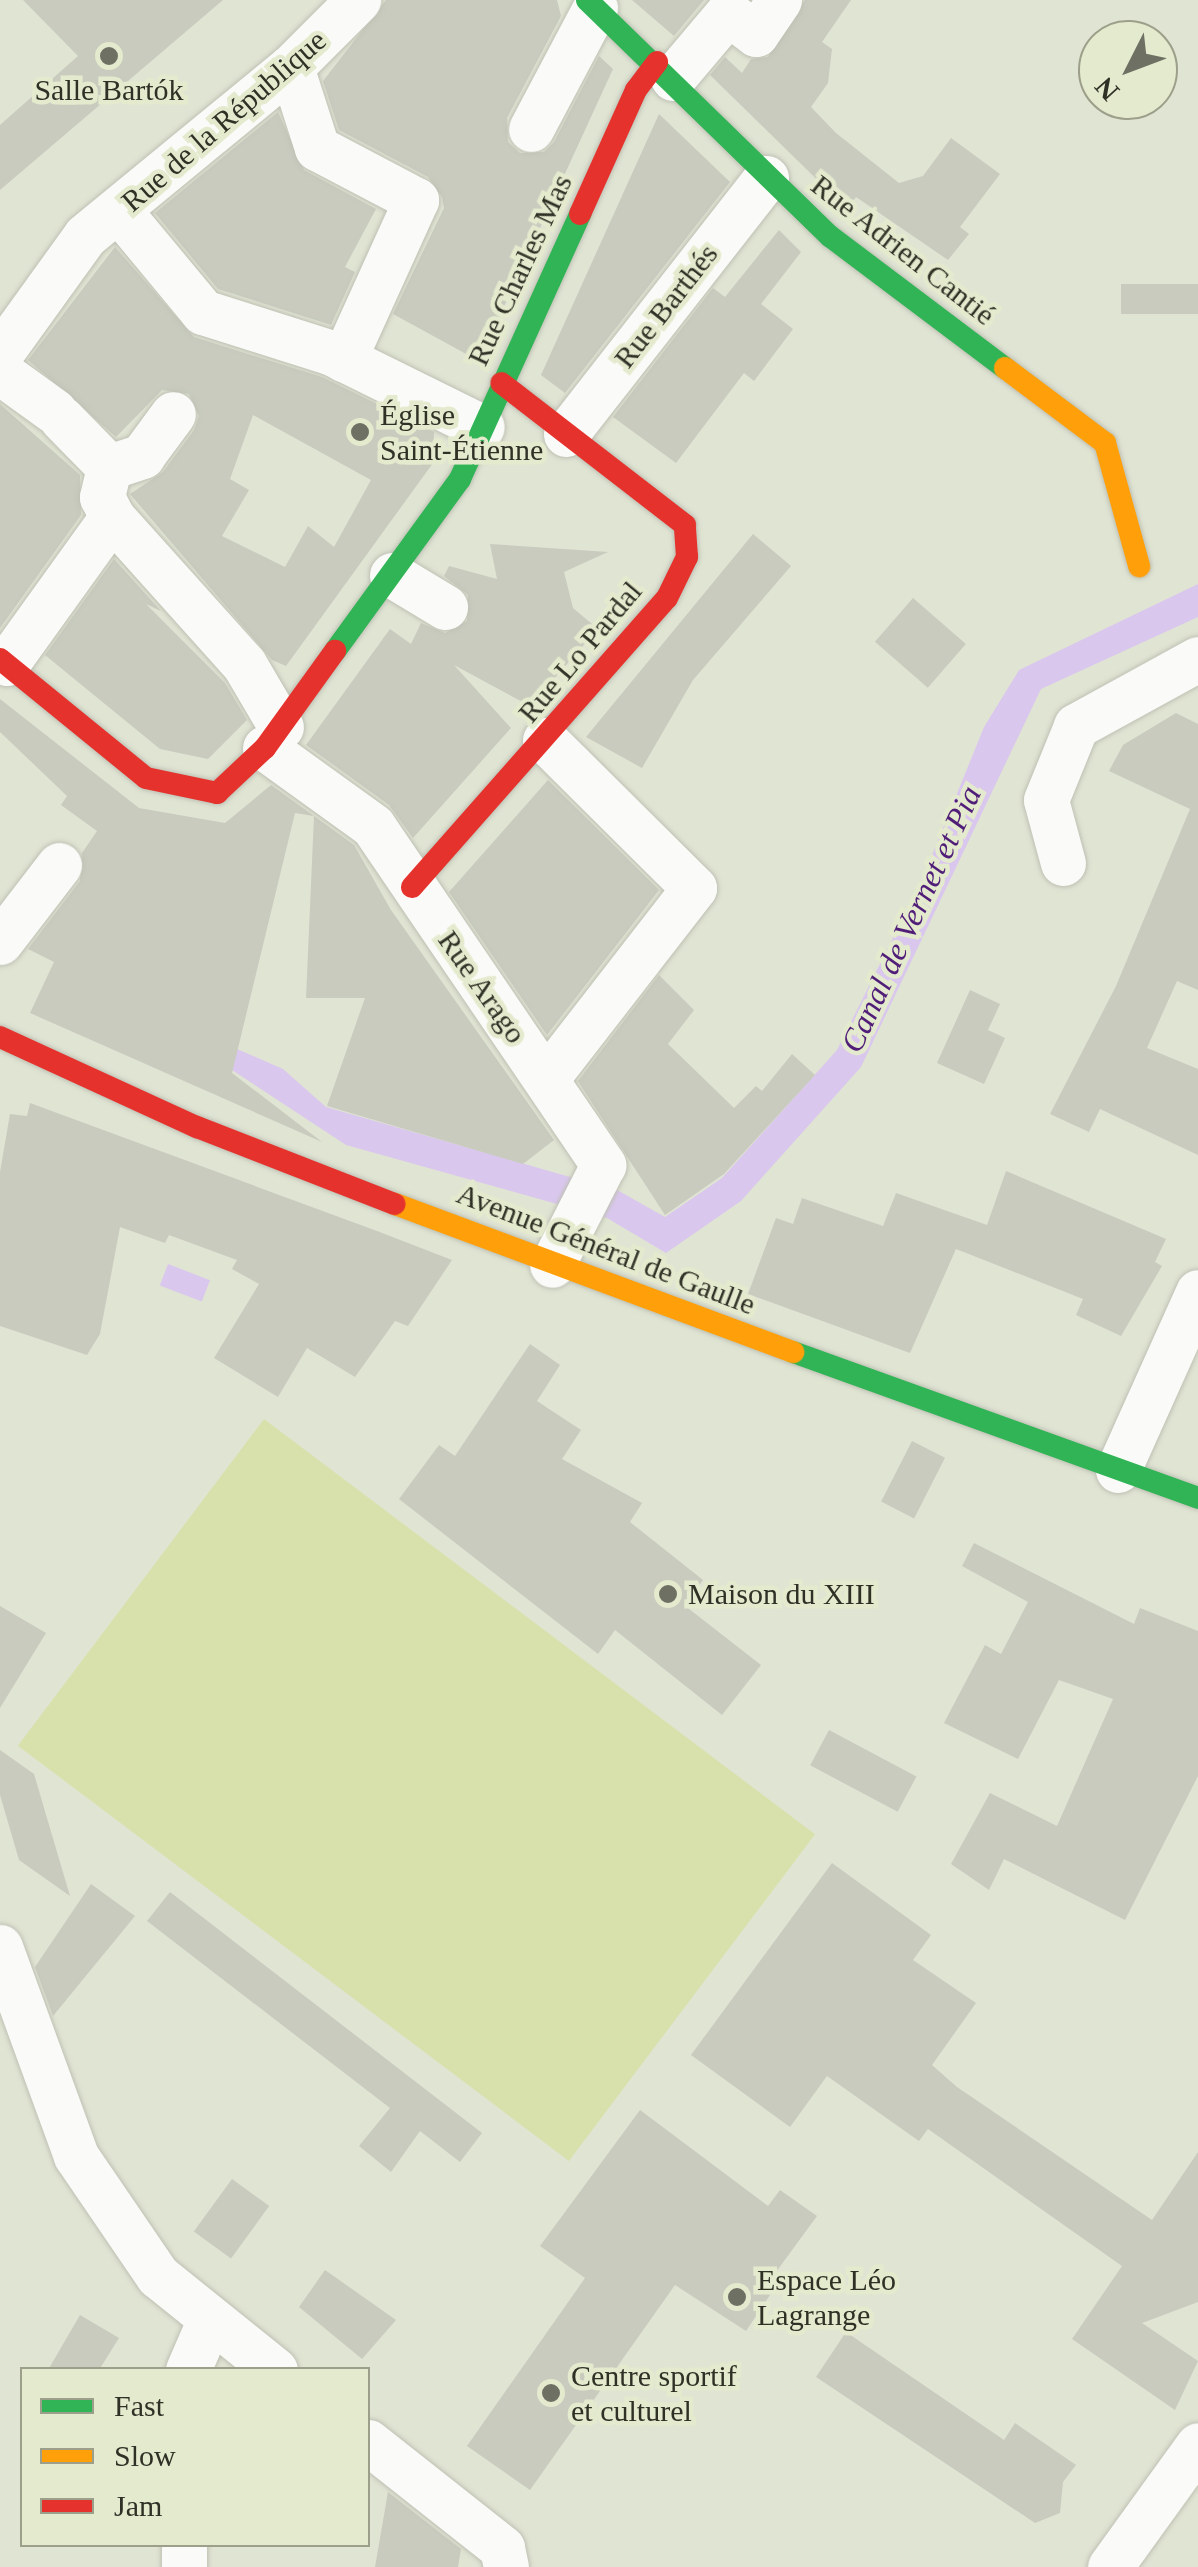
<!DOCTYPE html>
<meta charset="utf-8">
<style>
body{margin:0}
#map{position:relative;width:1198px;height:2567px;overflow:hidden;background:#e0e4d3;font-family:Georgia,serif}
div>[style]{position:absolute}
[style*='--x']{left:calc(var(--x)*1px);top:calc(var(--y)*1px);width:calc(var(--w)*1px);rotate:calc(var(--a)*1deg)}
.green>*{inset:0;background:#d8e1ac;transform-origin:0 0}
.water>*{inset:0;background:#dac7ee;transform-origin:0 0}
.building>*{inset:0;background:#c8cbbe;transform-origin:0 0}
.roads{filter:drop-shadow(0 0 2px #bec1b4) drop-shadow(0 0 2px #bec1b4)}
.street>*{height:45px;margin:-22.5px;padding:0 22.5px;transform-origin:22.5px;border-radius:22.5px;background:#fafbf8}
.fast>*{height:22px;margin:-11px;padding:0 11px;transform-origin:11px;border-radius:11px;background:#30b455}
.slow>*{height:22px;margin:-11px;padding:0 11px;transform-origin:11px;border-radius:11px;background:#ff9f0a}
.jam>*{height:22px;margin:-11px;padding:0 11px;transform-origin:11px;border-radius:11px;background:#e5322d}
.dots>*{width:28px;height:28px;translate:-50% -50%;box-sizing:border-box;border:5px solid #e4eacd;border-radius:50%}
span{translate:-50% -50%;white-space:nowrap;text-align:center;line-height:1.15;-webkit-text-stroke:9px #e4eacd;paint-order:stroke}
.poi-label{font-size:30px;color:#2f3126}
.left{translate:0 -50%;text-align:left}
.street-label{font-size:30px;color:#2f3126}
.water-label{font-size:32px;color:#501d78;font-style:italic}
.legend{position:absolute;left:20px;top:2367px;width:350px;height:180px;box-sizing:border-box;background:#e4eacd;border:2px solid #9ca08a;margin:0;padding:12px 18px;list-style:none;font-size:30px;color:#2f3126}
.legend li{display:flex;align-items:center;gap:20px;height:50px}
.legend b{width:50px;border:2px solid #9ca08a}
.north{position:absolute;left:1078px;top:20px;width:100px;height:100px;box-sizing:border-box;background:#e4eacd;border:2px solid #9ca08a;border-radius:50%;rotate:228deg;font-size:28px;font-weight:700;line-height:40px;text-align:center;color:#2f3126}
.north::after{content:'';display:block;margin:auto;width:35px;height:45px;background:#6d7063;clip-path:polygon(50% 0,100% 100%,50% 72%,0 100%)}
</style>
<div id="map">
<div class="green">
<div style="left:264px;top:1419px;width:690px;height:409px;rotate:37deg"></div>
</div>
<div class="water">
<div style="clip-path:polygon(1198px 584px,1198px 617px,1041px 689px,861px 1067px,741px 1201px,666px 1253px,607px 1218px,346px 1145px,127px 1001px,283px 1069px,326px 1107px,619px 1191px,665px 1217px,722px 1178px,837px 1050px,922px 880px,984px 727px,1019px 670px)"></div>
<div style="left:168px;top:1264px;width:45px;height:23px;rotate:21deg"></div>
</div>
<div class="building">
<div style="clip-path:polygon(23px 0,223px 0,0 190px,0 125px,78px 56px)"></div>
<div style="clip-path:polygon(386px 0,557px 0,561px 16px,507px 118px,508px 142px,520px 153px,544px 152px,554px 142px,599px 56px,613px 69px,479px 361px,393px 314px,444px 208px,442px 197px,428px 177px,339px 130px,323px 81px)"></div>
<div style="clip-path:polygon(632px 0,704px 0,674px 36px)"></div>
<div style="clip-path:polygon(805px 0,851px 0,822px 42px,832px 49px,828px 83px,811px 107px,836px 133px,899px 183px,923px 176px,951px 138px,1000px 174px,960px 227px,969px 234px,948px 260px,856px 197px,847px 209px,710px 75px,725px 57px,742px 73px,751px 59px,768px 57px)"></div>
<div style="clip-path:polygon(278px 112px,304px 170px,376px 209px,345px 267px,355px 272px,331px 325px,218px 289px,155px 213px)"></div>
<div style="clip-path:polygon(659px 114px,730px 182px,565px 393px,541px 375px)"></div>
<div style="clip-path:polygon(779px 230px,801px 252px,761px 304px,793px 329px,754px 381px,744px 373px,676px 463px,613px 417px,713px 288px,725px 297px)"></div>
<div style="clip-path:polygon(evenodd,115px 247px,194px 337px,322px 377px,434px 432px,433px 463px,286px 666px,272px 660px,130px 494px,163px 472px,194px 430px,199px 416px,189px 394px,162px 390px,116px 437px,28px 360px,115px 247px,253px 415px,371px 480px,334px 547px,308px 526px,285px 567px,222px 536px,249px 490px,230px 479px,253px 415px)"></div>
<div style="left:1198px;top:284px;width:30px;height:77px;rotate:90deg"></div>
<div style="clip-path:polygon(0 404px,80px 475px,81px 515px,0 628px)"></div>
<div style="clip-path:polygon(753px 534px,791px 566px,693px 680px,642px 768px,586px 737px)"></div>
<div style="clip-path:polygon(490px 544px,608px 552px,564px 572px,573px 608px,598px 629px,530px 706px,454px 665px,511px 728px,413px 838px,389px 805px,306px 745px,390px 629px,411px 644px,421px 623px,445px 633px,467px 621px,468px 595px,444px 576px,449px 566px,497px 579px)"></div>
<div style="clip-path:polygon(114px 559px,161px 611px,146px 604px,225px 683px,247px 720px,208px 759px,160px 749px,45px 655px)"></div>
<div style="left:913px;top:598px;width:70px;height:58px;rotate:41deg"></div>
<div style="clip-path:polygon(0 699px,139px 808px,225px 823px,271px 785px,314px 816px,295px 813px,232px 1073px,322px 1142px,30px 1013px,54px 962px,28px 949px,80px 881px,82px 853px,97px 831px,61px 805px,67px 796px,0 732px)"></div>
<div style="clip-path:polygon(1176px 713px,1198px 724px,1198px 990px,1177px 981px,1147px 1048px,1198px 1069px,1198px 1155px,1100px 1109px,1089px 1132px,1050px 1114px,1116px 986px,1190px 809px,1109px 771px,1123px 745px)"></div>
<div style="clip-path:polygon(548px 780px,659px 890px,547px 1035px,449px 892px)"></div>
<div style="clip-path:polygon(314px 816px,354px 845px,391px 910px,554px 1140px,523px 1164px,327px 1106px,365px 998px,306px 998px)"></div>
<div style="clip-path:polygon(659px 975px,694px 1010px,668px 1044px,734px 1108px,756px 1086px,762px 1091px,792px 1054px,815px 1075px,724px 1174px,665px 1215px,578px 1081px)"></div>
<div style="clip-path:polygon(970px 990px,1000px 1004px,988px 1030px,1005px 1038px,984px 1084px,937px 1063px)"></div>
<div style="clip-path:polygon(30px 1103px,377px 1231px,452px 1260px,408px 1326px,395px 1321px,355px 1377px,307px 1348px,278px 1397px,214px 1358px,259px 1284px,232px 1269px,237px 1260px,169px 1235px,165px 1243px,120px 1227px,100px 1334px,87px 1355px,0 1326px,0 1172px,10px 1114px,27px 1116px)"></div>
<div style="clip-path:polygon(1006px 1171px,1166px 1239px,1155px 1262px,1162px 1266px,1121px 1336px,1076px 1315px,1083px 1299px,956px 1249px,910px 1353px,748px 1294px,776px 1218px,793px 1224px,802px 1198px,883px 1226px,896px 1193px,987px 1225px)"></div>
<div style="clip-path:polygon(530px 1344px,560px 1365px,537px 1401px,581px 1430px,562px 1459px,642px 1503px,630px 1522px,703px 1580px,684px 1605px,761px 1665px,722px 1715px,615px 1630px,598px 1654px,399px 1499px,439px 1445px,455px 1456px)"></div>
<div style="left:912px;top:1441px;width:37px;height:68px;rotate:27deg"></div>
<div style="clip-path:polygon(974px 1543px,1134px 1624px,1140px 1608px,1198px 1631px,1198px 1776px,1125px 1920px,1004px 1859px,989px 1890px,951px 1864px,990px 1793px,1057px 1826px,1113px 1699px,1059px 1680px,1018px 1759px,944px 1723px,985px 1645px,1001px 1654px,1028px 1602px,962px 1566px)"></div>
<div style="clip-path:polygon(0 1606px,46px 1633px,0 1708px)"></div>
<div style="left:829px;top:1730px;width:99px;height:40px;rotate:28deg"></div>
<div style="clip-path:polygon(0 1750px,34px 1774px,70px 1896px,19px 1860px,0 1795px)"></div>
<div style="clip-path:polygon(832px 1863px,931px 1935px,913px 1960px,976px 2003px,932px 2065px,957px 2087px,1152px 2220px,1198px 2152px,1198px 2302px,1142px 2323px,1198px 2361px,1175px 2410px,1072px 2339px,1122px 2266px,928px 2129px,919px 2141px,827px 2076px,790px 2127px,691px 2055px)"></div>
<div style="clip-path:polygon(91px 1884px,135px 1916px,53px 2016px,35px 1967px)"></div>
<div style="clip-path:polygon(170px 1892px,482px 2133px,460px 2162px,420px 2131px,391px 2172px,359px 2146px,390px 2108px,147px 1921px)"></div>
<div style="clip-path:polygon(640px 2110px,768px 2206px,780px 2190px,817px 2216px,765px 2287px,772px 2292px,746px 2331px,675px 2285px,530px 2490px,467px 2446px,585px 2278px,540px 2246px)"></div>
<div style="left:232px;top:2179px;width:46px;height:65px;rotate:36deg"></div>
<div style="clip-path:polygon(325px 2270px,396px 2320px,362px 2359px,299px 2307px)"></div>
<div style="clip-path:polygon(80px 2315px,119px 2338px,99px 2370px,48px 2370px)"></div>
<div style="clip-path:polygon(846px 2332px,1004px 2440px,1015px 2423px,1076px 2465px,1063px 2482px,1060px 2513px,1035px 2523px,816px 2377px)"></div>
<div style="clip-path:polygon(388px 2492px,461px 2549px,458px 2567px,375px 2567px)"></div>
</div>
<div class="roads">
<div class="street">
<div style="--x:291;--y:67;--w:85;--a:72.2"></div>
<div style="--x:317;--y:148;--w:112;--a:27.7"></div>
<div style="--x:416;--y:200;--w:175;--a:114.4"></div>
<div style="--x:673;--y:78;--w:85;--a:-49.8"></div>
<div style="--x:728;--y:13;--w:35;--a:37"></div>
<div style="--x:756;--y:34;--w:41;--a:-55.9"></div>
<div style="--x:531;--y:129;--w:137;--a:-62.1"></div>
<div style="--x:120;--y:212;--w:130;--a:50.3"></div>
<div style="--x:203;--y:312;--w:135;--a:17.6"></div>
<div style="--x:332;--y:353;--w:167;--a:26.3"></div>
<div style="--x:0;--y:354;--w:145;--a:-54.2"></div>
<div style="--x:85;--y:236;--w:266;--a:-39.4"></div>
<div style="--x:291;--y:67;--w:95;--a:-45"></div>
<div style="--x:0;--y:372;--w:67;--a:35.8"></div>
<div style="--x:62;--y:419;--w:67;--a:45.6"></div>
<div style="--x:566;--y:434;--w:325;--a:-52"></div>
<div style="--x:109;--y:467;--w:31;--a:103"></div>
<div style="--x:102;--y:497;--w:22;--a:63"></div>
<div style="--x:112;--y:517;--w:198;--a:48.1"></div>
<div style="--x:244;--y:664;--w:73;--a:59.6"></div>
<div style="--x:109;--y:467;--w:35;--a:-18"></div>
<div style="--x:142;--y:456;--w:52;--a:-53.6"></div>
<div style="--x:392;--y:575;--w:62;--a:31.1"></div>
<div style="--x:7;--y:663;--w:180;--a:-54.3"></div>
<div style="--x:545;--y:740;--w:210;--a:44.8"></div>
<div style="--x:694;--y:888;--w:242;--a:127.8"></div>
<div style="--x:265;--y:748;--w:133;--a:35.8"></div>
<div style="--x:373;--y:826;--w:410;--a:55.8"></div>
<div style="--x:603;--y:1165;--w:112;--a:117"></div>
<div style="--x:1063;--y:863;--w:65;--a:-105.1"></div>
<div style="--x:1046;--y:800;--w:80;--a:-67.9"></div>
<div style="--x:1076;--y:726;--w:139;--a:-28.8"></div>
<div style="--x:0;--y:942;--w:97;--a:-52.5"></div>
<div style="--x:1118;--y:1470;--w:195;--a:-65.8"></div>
<div style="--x:0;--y:1947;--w:222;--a:70"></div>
<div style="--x:76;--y:2156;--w:145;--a:55.7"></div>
<div style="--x:158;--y:2276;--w:150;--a:38.8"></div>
<div style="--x:188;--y:2370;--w:56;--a:-66.7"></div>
<div style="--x:368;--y:2442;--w:171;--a:38.3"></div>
<div style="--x:502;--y:2548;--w:19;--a:78"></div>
<div style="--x:184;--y:2567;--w:23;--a:-90"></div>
<div style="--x:1110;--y:2567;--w:150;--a:-54.2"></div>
</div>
<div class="fast">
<div style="--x:587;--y:0;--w:340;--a:44.2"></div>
<div style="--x:831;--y:237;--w:218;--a:37"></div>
<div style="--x:335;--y:651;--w:213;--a:-54"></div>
<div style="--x:460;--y:479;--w:291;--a:-65.6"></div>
<div style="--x:793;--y:1352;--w:431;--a:19.8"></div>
</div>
<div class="slow">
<div style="--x:1005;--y:368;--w:125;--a:36.9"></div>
<div style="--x:1105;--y:443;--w:128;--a:74.5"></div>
<div style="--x:395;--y:1204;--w:425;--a:20.4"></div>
</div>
<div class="jam">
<div style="--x:580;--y:214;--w:136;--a:-65.7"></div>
<div style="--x:636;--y:90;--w:35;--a:-53"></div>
<div style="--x:0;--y:659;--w:188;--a:39.2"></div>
<div style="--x:146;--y:778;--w:73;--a:11.9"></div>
<div style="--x:217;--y:793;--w:66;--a:-43.2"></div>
<div style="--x:265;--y:748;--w:120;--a:-54.2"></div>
<div style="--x:412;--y:887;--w:385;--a:-48.6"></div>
<div style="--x:667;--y:598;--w:46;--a:-64"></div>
<div style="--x:687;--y:557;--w:32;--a:-94"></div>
<div style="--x:685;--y:525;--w:232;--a:-142.3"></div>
<div style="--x:0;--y:1037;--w:217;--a:24.6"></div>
<div style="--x:197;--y:1127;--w:212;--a:21.3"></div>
</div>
</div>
<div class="dots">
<div style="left:109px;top:56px;background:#6d7063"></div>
<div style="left:360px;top:432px;background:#6d7063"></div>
<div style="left:668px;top:1594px;background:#6d7063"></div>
<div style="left:737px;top:2297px;background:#6d7063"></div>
<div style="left:551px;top:2393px;background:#6d7063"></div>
</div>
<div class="poi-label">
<span style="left:109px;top:90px">Salle Bartók</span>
<span class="left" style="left:380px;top:432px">Église<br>Saint-Étienne</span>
<span class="left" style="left:688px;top:1594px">Maison du XIII</span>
<span class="left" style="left:757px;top:2297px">Espace Léo<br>Lagrange</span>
<span class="left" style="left:571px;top:2393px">Centre sportif<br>et culturel</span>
</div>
<div class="street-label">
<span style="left:224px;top:121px;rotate:-41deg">Rue de la République</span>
<span style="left:903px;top:250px;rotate:38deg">Rue Adrien Cantié</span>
<span style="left:520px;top:270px;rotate:-65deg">Rue Charles Mas</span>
<span style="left:666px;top:306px;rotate:-52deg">Rue Barthés</span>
<span style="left:580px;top:652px;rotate:-50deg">Rue Lo Pardal</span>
<span style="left:482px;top:987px;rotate:55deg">Rue Arago</span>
<span style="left:606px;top:1249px;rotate:21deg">Avenue Général de Gaulle</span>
</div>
<div class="water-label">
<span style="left:911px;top:919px;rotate:-65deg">Canal de Vernet et Pia</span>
</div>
<ul class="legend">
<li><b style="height:12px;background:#30b455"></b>Fast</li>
<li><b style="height:12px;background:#ff9f0a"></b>Slow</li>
<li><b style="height:12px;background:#e5322d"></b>Jam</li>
</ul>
<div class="north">N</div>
</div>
